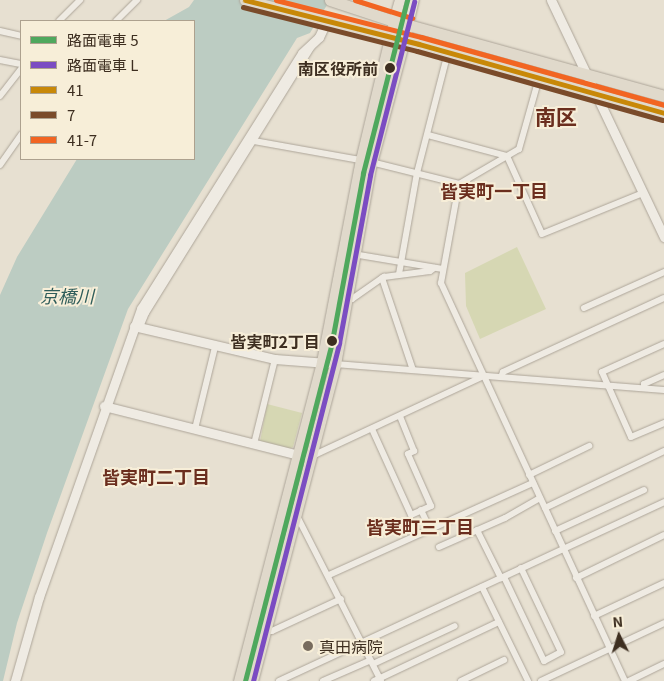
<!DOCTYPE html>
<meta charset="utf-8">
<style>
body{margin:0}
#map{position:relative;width:664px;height:681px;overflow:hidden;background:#e7e0d1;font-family:Georgia,"Noto Sans JP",serif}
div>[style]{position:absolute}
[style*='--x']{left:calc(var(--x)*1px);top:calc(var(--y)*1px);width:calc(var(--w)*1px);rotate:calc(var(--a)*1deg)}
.green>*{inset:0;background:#d6d7b3}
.water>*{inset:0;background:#bcccc2}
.roads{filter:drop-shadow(0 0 1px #ada599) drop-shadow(0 0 1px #ada599)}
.minor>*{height:6px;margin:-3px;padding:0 3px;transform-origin:3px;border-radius:3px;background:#efebe3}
.tertiary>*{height:9px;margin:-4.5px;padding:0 4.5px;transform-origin:4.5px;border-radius:4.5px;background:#efebe3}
.primary>*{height:10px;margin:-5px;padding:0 5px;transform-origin:5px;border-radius:5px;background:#e6e1d4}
.trunk>*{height:11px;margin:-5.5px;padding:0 5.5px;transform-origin:5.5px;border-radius:5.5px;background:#e0d9cb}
.bus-1>*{height:5px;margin:-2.5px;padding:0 2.5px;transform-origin:2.5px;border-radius:2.5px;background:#c88808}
.bus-2>*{height:5px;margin:-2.5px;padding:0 2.5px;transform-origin:2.5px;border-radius:2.5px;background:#7a4b2a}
.bus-3>*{height:5px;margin:-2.5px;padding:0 2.5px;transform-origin:2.5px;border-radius:2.5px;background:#f26522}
.tram-1>*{height:5px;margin:-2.5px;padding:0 2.5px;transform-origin:2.5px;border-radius:2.5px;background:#4fa85d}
.tram-2>*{height:5px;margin:-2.5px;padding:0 2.5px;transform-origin:2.5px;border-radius:2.5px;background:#7b4cc2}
.dots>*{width:14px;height:14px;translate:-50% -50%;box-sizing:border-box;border:2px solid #f7eed8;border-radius:50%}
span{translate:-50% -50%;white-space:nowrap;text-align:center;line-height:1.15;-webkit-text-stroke:4px #f7eed8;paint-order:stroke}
.stop-label{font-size:16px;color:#3d2e20;font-weight:700}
.right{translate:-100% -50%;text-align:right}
.poi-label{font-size:16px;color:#3d2e20}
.left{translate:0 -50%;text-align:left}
.neighbourhood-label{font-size:18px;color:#6b2e1e;font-weight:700}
.water-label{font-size:18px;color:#2f5d5a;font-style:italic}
.district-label{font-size:21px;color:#6b2e1e;font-weight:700}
.legend{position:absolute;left:20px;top:20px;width:175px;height:140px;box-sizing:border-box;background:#f7eed8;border:1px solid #ada18e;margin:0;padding:6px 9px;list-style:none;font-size:15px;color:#3d2e20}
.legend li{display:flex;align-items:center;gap:10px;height:25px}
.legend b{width:25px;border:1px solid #ada18e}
.north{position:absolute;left:594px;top:611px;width:50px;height:50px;-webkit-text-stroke:4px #f7eed8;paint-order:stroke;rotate:355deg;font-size:14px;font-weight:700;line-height:20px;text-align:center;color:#3d2e20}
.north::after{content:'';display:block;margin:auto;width:18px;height:22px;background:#3d2e20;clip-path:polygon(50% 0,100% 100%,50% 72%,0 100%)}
</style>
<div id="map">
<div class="green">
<div style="clip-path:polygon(517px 247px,546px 309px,480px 339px,466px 306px,465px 273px)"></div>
<div style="clip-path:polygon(267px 404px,302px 413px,293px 447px,289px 449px,260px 442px)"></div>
</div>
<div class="water">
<div style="clip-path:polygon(194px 0,330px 0,310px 33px,297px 38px,128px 309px,47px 533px,17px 623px,3px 681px,0 681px,0 295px,17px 257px,77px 159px,194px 159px,194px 21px,164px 21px,189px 7px)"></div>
</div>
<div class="roads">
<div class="minor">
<div style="--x:59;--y:21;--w:30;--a:-45"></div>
<div style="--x:116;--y:21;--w:30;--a:-45"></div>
<div style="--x:0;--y:31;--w:22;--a:13"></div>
<div style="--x:0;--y:60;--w:21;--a:11"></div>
<div style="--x:539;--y:78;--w:74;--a:105.7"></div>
<div style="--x:519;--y:149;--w:69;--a:149.7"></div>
<div style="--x:459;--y:184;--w:101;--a:100.3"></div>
<div style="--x:441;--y:283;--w:438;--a:65.2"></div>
<div style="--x:0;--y:96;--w:34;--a:-52"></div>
<div style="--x:428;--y:135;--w:82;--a:14.9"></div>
<div style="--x:507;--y:156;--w:85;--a:65.8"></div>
<div style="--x:542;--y:234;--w:109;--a:-22.1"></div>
<div style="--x:254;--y:141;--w:119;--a:10.2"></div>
<div style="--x:371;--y:162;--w:91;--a:14"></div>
<div style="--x:0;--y:165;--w:37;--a:-55"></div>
<div style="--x:353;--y:254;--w:91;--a:9.5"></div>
<div style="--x:399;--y:274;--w:103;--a:-79.9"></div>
<div style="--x:417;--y:173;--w:125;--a:-75.6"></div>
<div style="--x:382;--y:278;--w:97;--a:71.4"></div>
<div style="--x:346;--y:299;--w:6;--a:0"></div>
<div style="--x:352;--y:299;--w:39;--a:-35"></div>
<div style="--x:384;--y:277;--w:46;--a:-7.4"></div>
<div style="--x:430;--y:271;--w:5;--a:-37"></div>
<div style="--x:584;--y:308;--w:88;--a:-24.2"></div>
<div style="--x:140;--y:327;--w:15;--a:-67"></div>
<div style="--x:146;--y:313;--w:316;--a:-58.1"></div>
<div style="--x:664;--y:344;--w:68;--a:155.7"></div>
<div style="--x:602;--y:372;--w:71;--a:66"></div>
<div style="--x:631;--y:437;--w:36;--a:-23"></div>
<div style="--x:335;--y:364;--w:330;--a:4.5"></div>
<div style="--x:501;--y:377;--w:5;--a:-68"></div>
<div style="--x:503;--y:372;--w:177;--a:-24.7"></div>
<div style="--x:644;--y:388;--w:4;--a:-90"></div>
<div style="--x:644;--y:384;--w:22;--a:-24"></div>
<div style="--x:195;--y:429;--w:84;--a:-76.3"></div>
<div style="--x:372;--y:429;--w:94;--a:65.6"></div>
<div style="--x:411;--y:515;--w:22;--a:-24"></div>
<div style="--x:431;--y:506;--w:57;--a:-113.9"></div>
<div style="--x:408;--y:454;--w:7;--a:-27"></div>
<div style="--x:414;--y:451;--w:37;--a:-112"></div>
<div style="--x:254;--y:444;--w:88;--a:-76.1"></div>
<div style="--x:310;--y:457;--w:192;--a:-25"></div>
<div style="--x:529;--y:475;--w:67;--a:-25.8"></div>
<div style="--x:545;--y:508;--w:132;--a:-25.6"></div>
<div style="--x:421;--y:510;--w:21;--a:65"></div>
<div style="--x:296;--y:514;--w:187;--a:63"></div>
<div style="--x:477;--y:530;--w:54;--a:63.4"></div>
<div style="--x:555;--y:531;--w:98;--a:-24.7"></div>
<div style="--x:439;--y:547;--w:72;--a:-23.7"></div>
<div style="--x:505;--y:518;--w:40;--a:-29.7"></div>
<div style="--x:329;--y:575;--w:224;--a:-24.3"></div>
<div style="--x:504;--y:577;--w:93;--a:64.5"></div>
<div style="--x:544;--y:661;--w:19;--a:-28"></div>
<div style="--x:561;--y:652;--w:93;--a:-115.5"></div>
<div style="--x:576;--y:578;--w:98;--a:-26"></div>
<div style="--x:482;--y:587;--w:105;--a:63.9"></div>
<div style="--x:594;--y:616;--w:77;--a:-25.2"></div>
<div style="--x:265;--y:629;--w:7;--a:16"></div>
<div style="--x:272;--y:631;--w:76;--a:-24.9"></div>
<div style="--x:373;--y:664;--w:90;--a:-24.9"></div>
<div style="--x:279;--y:681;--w:425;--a:-24.9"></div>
<div style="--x:323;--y:681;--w:52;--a:-23.6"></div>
<div style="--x:374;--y:681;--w:138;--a:-25.3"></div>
<div style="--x:461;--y:681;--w:48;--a:-26"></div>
<div style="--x:541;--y:681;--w:136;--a:-25.2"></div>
<div style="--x:629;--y:681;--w:39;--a:-26"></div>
</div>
<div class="tertiary">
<div style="--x:551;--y:0;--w:263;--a:64.5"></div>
<div style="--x:134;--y:326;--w:145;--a:13.2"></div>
<div style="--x:275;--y:359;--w:52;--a:4.4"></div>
<div style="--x:104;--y:406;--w:205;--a:14.1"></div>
<div style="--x:15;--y:681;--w:87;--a:-74.1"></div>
<div style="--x:39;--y:597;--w:306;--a:-70.5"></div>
<div style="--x:141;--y:309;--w:302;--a:-57.8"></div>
<div style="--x:302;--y:53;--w:23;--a:-43"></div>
<div style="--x:319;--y:37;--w:17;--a:-65"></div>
</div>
<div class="primary">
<div style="--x:394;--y:21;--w:22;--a:-74"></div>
<div style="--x:408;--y:25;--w:26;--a:-77"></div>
</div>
<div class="trunk">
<div style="--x:245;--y:0;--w:179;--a:14.2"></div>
<div style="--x:419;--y:44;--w:255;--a:15.7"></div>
<div style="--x:330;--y:0;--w:67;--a:18.2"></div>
<div style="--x:394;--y:21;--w:280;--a:15.5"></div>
<div style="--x:239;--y:681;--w:330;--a:-75.4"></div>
<div style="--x:322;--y:362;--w:206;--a:-79.1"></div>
<div style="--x:361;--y:160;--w:143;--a:-76.6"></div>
<div style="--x:252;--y:681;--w:328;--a:-75.3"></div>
<div style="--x:335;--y:364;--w:200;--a:-79.9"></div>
<div style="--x:370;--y:167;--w:147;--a:-75"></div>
</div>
</div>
<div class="bus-1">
<div style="--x:245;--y:0;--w:179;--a:14.2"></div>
<div style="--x:419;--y:44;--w:255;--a:15.7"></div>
</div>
<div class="bus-2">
<div style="--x:243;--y:7;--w:179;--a:14.2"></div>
<div style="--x:417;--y:51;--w:255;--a:15.7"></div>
</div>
<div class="bus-3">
<div style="--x:276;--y:0;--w:150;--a:14.3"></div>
<div style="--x:421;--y:37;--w:252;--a:15.6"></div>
<div style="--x:355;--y:0;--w:60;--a:17.5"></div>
</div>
<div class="tram-1">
<div style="--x:245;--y:681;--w:351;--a:-75.6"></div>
<div style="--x:332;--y:341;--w:171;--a:-79.5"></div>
<div style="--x:363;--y:173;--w:179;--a:-75.7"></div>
</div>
<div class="tram-2">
<div style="--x:253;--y:681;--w:349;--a:-75.7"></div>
<div style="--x:339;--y:343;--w:171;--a:-79.5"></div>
<div style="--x:370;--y:175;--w:179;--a:-75.7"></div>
</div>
<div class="dots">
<div style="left:390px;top:68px;background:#3d2e20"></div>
<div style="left:332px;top:341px;background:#3d2e20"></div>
<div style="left:308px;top:646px;background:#786c5e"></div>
</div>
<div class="stop-label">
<span class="right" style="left:378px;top:68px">南区役所前</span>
<span class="right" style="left:320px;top:341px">皆実町2丁目</span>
</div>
<div class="poi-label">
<span class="left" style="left:319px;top:646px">真田病院</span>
</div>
<div class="neighbourhood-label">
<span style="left:494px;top:190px">皆実町一丁目</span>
<span style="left:156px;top:476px">皆実町二丁目</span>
<span style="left:420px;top:526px">皆実町三丁目</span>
</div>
<div class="water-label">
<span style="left:67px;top:295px">京橋川</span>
</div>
<div class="district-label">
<span style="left:556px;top:116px">南区</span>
</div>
<ul class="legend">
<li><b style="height:6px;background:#4fa85d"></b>路面電車 5</li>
<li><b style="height:6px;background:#7b4cc2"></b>路面電車 L</li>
<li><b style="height:6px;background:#c88808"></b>41</li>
<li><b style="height:6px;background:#7a4b2a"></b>7</li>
<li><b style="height:6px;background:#f26522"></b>41-7</li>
</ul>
<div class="north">N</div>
</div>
